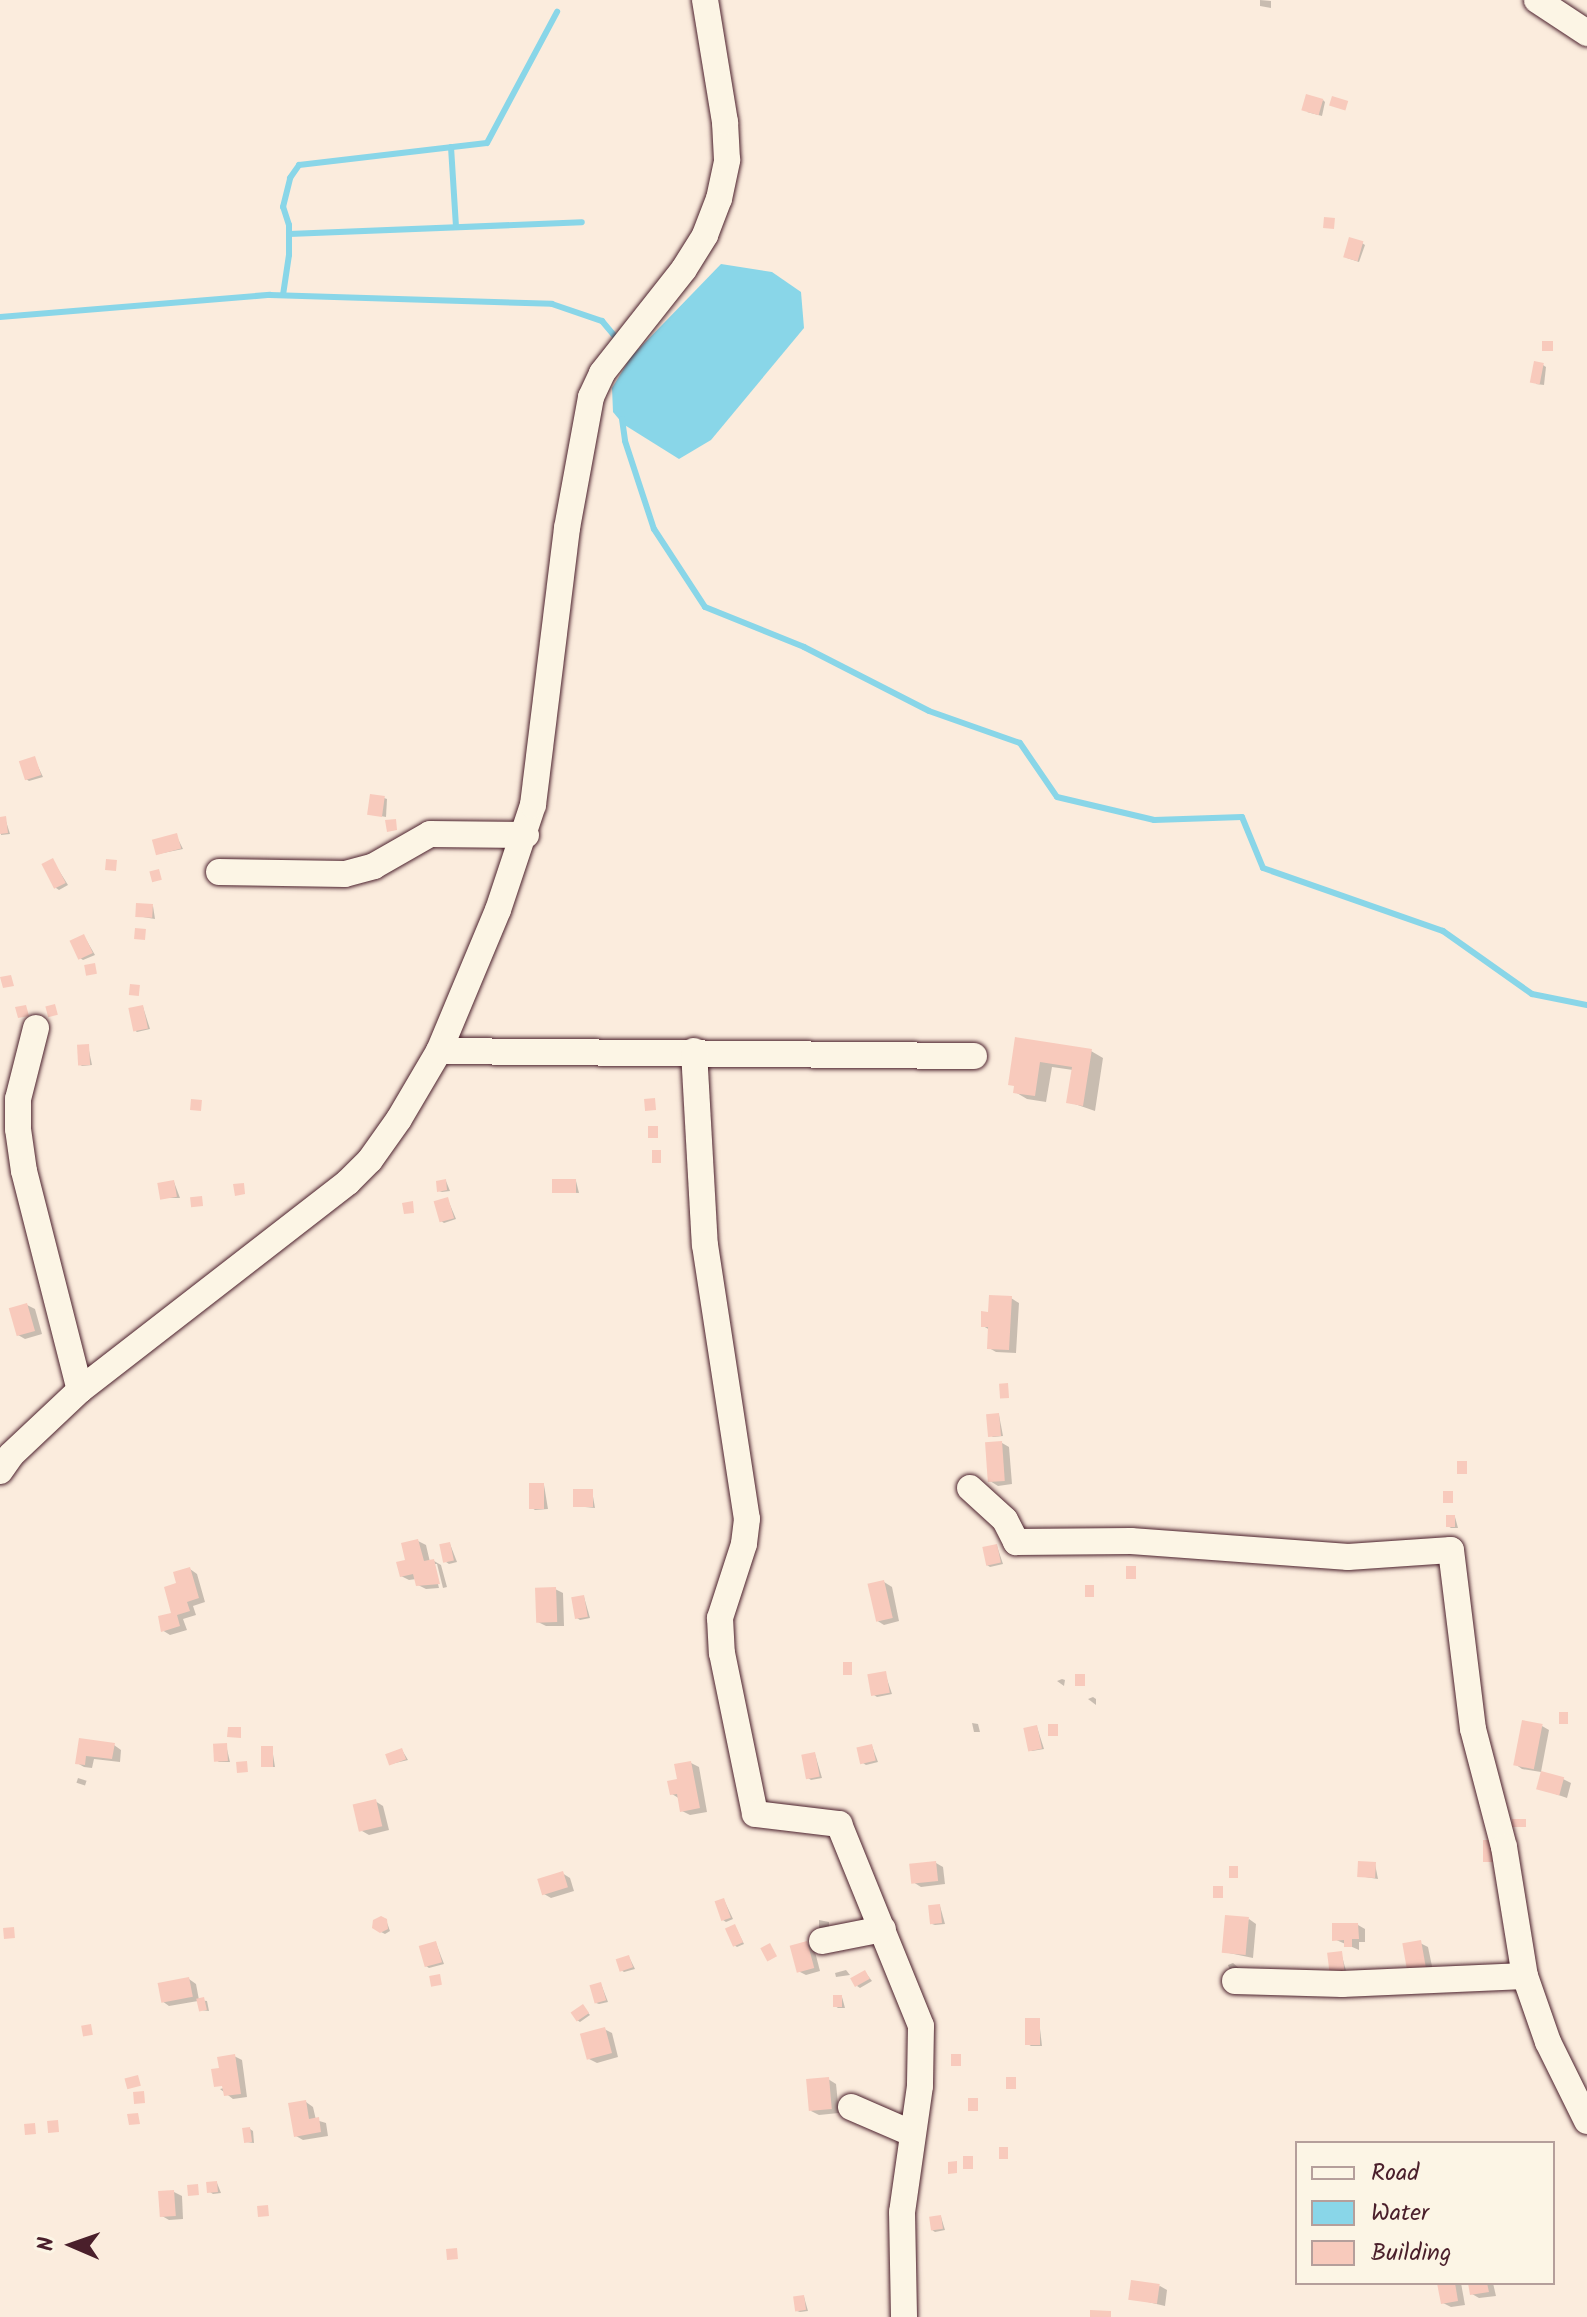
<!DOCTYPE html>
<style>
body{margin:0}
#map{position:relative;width:1587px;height:2317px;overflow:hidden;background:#fbecdd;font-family:Kalam,sans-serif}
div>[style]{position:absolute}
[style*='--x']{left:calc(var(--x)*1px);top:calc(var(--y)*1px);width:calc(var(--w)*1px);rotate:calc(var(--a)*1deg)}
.water>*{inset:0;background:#89d6e8}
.shadow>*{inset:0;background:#0003;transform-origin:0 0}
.stream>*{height:6px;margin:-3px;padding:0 3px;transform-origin:3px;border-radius:3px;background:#89d6e8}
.building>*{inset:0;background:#f8cabc;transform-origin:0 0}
.roads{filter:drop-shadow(0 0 2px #4a1f2b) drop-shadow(0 0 2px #4a1f2b)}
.minor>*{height:26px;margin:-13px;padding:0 13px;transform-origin:13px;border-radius:13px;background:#fcf5e5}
span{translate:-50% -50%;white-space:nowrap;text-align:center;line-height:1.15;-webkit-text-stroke:7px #fcf5e5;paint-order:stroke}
.legend{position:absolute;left:1295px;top:2141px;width:260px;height:144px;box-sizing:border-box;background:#fcf5e5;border:2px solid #b59f9b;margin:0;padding:10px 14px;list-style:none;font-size:24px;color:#4a1f2b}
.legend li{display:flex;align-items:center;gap:16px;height:40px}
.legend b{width:40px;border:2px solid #b59f9b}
.north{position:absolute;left:32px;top:2205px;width:80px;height:80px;-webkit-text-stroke:6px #fcf5e5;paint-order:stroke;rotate:272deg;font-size:22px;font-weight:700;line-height:32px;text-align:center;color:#4a1f2b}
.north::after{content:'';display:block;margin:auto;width:28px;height:36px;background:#4a1f2b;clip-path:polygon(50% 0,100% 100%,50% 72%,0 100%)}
</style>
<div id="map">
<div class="water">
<div style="clip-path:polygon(721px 264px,772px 272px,801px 292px,804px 328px,711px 440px,679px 459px,623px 424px,613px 412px,612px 388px,631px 357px)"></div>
</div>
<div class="shadow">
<div style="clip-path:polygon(1260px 0,1271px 1px,1271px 8px,1260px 6px)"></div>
<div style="clip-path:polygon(1323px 100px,1325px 102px,1322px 116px,1307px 112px)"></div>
<div style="clip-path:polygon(1362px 243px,1365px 245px,1359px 262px,1347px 258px)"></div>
<div style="clip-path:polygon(1543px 365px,1546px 367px,1544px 385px,1536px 384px)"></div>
<div style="clip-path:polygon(34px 758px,43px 777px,29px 781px,26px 779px)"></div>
<div style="clip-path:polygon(384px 798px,387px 799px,386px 817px,370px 814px)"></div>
<div style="clip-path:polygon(5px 818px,10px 834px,1px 835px,0 819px)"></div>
<div style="clip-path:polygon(176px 835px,183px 849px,158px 854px)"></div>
<div style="clip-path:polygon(53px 861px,68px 885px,59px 890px,56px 888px)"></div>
<div style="clip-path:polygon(153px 906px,155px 919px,137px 916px)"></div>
<div style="clip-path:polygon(84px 936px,95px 955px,83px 960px,80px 958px)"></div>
<div style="clip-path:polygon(143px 1007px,150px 1029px,137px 1032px,134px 1030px)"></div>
<div style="clip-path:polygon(1017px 1039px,1091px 1051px,1103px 1058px,1095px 1111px,1069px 1102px,1073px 1070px,1052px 1067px,1046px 1102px,1027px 1099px,1015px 1092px)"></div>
<div style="clip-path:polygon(88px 1046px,92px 1065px,82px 1066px,79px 1064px)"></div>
<div style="clip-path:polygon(446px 1181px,450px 1191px,442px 1192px,439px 1191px)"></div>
<div style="clip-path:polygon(576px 1181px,579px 1193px,554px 1192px)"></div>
<div style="clip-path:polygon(174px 1182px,180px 1198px,162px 1198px)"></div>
<div style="clip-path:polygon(448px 1200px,456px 1219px,444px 1223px,441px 1221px)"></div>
<div style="clip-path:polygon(1011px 1298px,1019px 1303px,1016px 1353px,996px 1352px,989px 1348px,990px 1330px,983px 1326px,990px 1314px)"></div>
<div style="clip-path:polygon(27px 1305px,35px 1309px,42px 1334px,25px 1339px,18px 1335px)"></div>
<div style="clip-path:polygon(999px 1415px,1003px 1436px,993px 1437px,990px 1435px)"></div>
<div style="clip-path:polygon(1002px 1443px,1009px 1447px,1012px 1484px,998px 1486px,990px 1481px)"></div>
<div style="clip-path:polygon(544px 1485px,548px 1509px,535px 1510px,532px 1508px)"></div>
<div style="clip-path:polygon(592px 1491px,595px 1508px,575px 1506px)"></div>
<div style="clip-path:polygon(1455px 1517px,1458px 1528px,1451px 1528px,1448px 1526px)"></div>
<div style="clip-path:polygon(418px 1541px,426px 1545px,430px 1562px,434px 1561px,441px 1565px,447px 1587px,443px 1588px,437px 1564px,433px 1564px,439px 1588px,426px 1589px,418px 1585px,416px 1579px,409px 1580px,401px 1576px)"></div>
<div style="clip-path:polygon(450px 1544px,457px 1562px,449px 1564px,446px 1562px)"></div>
<div style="clip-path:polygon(997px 1546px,1003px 1564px,990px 1567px,987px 1565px)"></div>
<div style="clip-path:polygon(190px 1569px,197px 1574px,205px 1602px,193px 1606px,196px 1615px,183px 1619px,187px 1630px,170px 1635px,162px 1630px,174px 1614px,179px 1585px)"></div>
<div style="clip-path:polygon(884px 1582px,892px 1587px,899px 1621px,884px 1625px,876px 1620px)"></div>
<div style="clip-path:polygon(555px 1589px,563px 1593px,564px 1626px,546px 1626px,538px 1622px)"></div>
<div style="clip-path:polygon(584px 1597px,590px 1618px,580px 1620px,577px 1618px)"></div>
<div style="clip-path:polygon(885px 1673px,892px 1694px,877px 1697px,874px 1695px)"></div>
<div style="clip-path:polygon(1062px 1679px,1065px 1680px,1064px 1686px,1057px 1681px)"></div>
<div style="clip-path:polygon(1093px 1697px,1096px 1699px,1096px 1705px,1088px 1699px)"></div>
<div style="clip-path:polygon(972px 1723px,978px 1724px,980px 1732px,974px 1732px)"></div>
<div style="clip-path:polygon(1542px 1726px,1549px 1730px,1541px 1772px,1522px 1769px,1515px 1764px)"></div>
<div style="clip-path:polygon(1037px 1727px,1044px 1749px,1032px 1751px,1029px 1749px)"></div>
<div style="clip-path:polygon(80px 1740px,114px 1745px,121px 1750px,120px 1762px,94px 1759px,92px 1768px,84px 1767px,77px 1763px)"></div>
<div style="clip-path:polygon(226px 1745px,230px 1762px,219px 1762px,216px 1760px)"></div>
<div style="clip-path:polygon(872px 1746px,878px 1762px,866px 1765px,863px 1763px)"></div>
<div style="clip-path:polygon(272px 1748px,275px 1767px,266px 1767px,263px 1765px)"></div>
<div style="clip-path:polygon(402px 1750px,408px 1760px,391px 1764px)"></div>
<div style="clip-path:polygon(815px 1754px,822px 1778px,811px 1780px,808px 1778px)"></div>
<div style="clip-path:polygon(691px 1763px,699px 1767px,707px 1812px,690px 1815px,682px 1811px,680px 1799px,672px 1794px)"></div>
<div style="left:78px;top:1778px;width:9px;height:5px;rotate:18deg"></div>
<div style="clip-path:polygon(1563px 1779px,1571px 1783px,1567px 1798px,1538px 1788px)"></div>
<div style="clip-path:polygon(375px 1801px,383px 1806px,389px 1830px,369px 1835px,362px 1831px)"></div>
<div style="clip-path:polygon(936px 1863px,943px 1867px,945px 1884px,921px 1887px,913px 1882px)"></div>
<div style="clip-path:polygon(1375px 1864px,1378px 1879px,1359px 1876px)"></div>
<div style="clip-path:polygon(562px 1873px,570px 1878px,574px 1891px,551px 1898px,544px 1894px)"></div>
<div style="clip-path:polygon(724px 1900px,733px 1919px,726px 1922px,723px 1920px)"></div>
<div style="clip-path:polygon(940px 1906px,945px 1924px,935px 1925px,932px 1924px)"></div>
<div style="clip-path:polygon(1249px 1919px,1256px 1924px,1253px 1958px,1224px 1952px)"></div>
<div style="clip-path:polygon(386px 1920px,390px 1931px,385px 1934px,381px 1932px)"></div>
<div style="clip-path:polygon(819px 1920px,829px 1922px,829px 1931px,819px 1929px)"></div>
<div style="clip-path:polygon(1358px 1925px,1365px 1929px,1365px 1942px,1359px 1942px,1359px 1950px,1334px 1939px)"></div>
<div style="clip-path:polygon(735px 1926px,744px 1944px,737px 1947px,734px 1945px)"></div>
<div style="clip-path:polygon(436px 1943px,444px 1964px,429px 1968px,426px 1966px)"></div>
<div style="clip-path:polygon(806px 1943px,814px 1948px,820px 1971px,806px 1975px,798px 1971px)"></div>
<div style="clip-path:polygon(1420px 1943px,1428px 1947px,1433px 1971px,1416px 1974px)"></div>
<div style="clip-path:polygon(1341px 1953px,1347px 1974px,1332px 1974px)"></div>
<div style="clip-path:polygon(629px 1957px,635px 1969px,624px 1972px,621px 1970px)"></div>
<div style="clip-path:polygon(1233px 1963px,1240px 1969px,1231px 1973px,1228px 1965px)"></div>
<div style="clip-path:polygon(846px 1970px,850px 1975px,836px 1977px,835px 1973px)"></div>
<div style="clip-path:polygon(865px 1972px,872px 1981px,860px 1988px,857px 1986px)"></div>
<div style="clip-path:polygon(189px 1979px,196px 1984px,199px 2000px,207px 2001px,209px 2011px,200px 2010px,198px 2001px,169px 2006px,162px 2001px)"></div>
<div style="clip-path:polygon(601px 1984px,608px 2002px,599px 2004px,596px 2003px)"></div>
<div style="clip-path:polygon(842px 1997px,845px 2008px,838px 2008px,835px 2006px)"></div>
<div style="clip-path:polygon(583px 2007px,590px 2015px,580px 2022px,577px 2020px)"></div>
<div style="clip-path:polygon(1039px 2020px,1042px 2046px,1031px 2046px,1028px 2044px)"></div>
<div style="clip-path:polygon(604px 2029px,612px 2033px,618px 2057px,597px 2063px,589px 2059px)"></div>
<div style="clip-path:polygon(234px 2056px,242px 2060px,247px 2097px,233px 2099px,220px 2089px,232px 2086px,215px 2086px,221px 2070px)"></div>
<div style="clip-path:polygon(828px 2079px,836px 2084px,839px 2113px,819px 2115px,811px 2111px)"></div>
<div style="clip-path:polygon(306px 2102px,313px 2107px,316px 2120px,326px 2123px,328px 2136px,303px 2140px,296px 2136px)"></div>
<div style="clip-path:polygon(250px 2129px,253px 2131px,254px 2143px,246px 2142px)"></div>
<div style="clip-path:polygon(217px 2183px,221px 2193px,213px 2194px,210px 2192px)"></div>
<div style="clip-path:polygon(174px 2192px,182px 2196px,183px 2219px,169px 2220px,162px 2216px)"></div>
<div style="clip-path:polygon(941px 2217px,945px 2230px,935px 2232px,932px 2230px)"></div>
<div style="clip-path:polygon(1440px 2283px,1461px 2283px,1465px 2305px,1451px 2307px,1443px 2303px)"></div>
<div style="clip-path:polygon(1470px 2283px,1493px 2283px,1496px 2296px,1479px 2298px,1472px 2294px)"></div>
<div style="clip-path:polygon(1160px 2286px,1167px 2290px,1165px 2306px,1131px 2298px)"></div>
<div style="clip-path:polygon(804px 2297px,808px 2311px,800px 2312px,797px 2311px)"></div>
</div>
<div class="stream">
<div style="--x:451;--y:147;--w:80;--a:86.4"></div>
<div style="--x:289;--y:234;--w:293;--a:-2.3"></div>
<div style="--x:283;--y:295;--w:40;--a:-81.5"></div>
<div style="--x:289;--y:255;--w:30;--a:-90"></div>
<div style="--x:289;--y:225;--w:19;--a:-108"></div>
<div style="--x:283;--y:207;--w:30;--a:-76"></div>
<div style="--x:290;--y:178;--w:16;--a:-55"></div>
<div style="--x:299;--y:165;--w:189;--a:-6.7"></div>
<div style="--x:487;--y:143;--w:149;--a:-61.9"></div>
<div style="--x:0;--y:317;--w:271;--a:-4.7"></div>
<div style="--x:270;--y:295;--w:282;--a:1.8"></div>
<div style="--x:552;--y:304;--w:53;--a:18.8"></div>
<div style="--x:602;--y:321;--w:26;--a:50"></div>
<div style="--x:622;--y:419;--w:22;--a:82"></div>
<div style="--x:625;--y:441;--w:93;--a:71.8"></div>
<div style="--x:654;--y:529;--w:93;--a:56.8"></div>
<div style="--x:705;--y:607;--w:107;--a:22"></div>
<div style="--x:804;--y:647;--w:140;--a:27.1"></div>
<div style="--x:929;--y:711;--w:96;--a:19.4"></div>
<div style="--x:1020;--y:743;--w:65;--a:55.6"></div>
<div style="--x:1057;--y:797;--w:100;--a:13.3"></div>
<div style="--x:1154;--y:820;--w:88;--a:-2"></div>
<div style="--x:1242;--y:817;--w:55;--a:67.6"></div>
<div style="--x:1263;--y:868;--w:191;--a:19.3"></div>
<div style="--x:1443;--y:931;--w:109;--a:35.3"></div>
<div style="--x:1532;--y:994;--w:56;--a:11.3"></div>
</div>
<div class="building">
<div style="left:1306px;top:94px;width:18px;height:17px;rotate:16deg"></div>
<div style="left:1332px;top:96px;width:17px;height:10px;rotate:17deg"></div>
<div style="left:1324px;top:217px;width:11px;height:11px;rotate:5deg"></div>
<div style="left:1349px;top:237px;width:15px;height:21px;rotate:16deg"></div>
<div style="left:1542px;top:341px;width:11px;height:10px"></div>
<div style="left:1534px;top:361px;width:10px;height:22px;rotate:11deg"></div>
<div style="left:35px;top:756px;width:20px;height:17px;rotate:72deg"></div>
<div style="left:370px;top:794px;width:15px;height:21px;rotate:8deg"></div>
<div style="clip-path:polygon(6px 816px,8px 833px,0 834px,0 817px)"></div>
<div style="clip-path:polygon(396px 819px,397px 830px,387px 832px,385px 820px)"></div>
<div style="left:177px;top:833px;width:16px;height:26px;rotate:75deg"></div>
<div style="left:53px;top:858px;width:28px;height:13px;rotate:63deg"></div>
<div style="left:106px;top:859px;width:11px;height:11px;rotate:5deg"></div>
<div style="left:159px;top:869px;width:11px;height:10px;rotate:75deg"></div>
<div style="left:136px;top:903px;width:17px;height:14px;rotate:3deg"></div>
<div style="left:135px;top:928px;width:11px;height:11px;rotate:5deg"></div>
<div style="left:84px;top:934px;width:21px;height:16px;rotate:65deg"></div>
<div style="left:95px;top:963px;width:11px;height:11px;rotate:80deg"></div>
<div style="clip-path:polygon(11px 975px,14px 986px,3px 988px,0 977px)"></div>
<div style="left:130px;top:984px;width:10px;height:11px;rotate:6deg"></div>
<div style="left:55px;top:1004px;width:11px;height:10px;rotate:75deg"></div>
<div style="clip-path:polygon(26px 1005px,29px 1016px,18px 1018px,15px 1007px)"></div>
<div style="left:143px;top:1005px;width:24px;height:15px;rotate:78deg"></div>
<div style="clip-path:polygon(1015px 1037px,1092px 1049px,1083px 1106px,1066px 1103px,1072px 1067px,1040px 1062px,1035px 1096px,1013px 1093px,1014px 1086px,1008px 1085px)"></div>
<div style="left:89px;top:1044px;width:21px;height:12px;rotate:87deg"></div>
<div style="left:655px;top:1098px;width:12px;height:11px;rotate:85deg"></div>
<div style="left:191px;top:1099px;width:11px;height:11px;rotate:5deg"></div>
<div style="left:648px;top:1126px;width:10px;height:12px"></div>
<div style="left:652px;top:1150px;width:9px;height:13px"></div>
<div style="clip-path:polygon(446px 1179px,447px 1190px,437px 1192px,436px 1181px)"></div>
<div style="left:576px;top:1179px;width:14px;height:24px;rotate:90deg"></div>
<div style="left:174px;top:1180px;width:17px;height:17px;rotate:80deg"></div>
<div style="clip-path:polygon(244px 1183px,245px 1194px,235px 1196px,233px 1184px)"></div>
<div style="left:202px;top:1196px;width:10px;height:12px;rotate:84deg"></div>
<div style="left:448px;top:1197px;width:22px;height:15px;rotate:74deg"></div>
<div style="clip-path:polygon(413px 1201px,414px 1213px,404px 1214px,402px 1203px)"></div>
<div style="clip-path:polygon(989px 1295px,1012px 1296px,1009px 1350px,987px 1349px,988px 1327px,981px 1327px,981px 1311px,988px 1312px)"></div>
<div style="left:27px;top:1303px;width:29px;height:19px;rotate:74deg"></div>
<div style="left:1008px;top:1383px;width:15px;height:9px;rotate:86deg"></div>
<div style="left:999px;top:1413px;width:23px;height:13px;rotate:85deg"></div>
<div style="left:1002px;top:1441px;width:40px;height:17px;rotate:86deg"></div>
<div style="left:1457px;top:1461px;width:10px;height:13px"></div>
<div style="left:529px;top:1483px;width:15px;height:26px"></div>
<div style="left:573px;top:1489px;width:20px;height:18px"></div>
<div style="left:1443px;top:1491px;width:10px;height:12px"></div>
<div style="left:1446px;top:1515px;width:9px;height:12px"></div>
<div style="clip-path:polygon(418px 1539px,424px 1561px,434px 1559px,440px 1584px,416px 1586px,413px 1574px,400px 1577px,396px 1562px,405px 1560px,401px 1543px)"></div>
<div style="left:450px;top:1542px;width:19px;height:11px;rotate:78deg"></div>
<div style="left:997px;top:1544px;width:19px;height:15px;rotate:78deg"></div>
<div style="left:1126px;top:1566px;width:10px;height:13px"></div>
<div style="clip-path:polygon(190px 1567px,199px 1598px,187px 1602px,190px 1611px,177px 1615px,180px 1626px,161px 1632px,158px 1616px,171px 1613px,164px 1587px,176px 1583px,173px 1572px)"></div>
<div style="left:884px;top:1580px;width:39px;height:17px;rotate:77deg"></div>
<div style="left:1085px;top:1585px;width:9px;height:12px"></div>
<div style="left:556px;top:1587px;width:35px;height:21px;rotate:88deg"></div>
<div style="left:584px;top:1595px;width:22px;height:13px;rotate:80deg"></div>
<div style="left:843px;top:1662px;width:9px;height:13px"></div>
<div style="left:886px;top:1671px;width:22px;height:19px;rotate:80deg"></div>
<div style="left:1075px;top:1674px;width:10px;height:12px"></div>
<div style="left:1559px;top:1712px;width:9px;height:12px"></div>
<div style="left:1522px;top:1720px;width:21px;height:46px;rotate:11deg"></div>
<div style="left:1048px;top:1724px;width:10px;height:12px"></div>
<div style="left:1037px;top:1725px;width:24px;height:14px;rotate:78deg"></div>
<div style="clip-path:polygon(228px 1727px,241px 1727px,241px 1738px,227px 1737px)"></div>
<div style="clip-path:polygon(79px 1738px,115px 1743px,112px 1759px,86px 1756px,85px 1765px,75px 1764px)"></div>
<div style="left:227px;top:1743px;width:18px;height:14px;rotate:87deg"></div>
<div style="left:872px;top:1744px;width:17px;height:16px;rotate:77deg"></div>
<div style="left:261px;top:1746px;width:12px;height:21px"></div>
<div style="left:402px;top:1748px;width:12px;height:18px;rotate:70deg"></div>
<div style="left:815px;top:1752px;width:25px;height:14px;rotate:79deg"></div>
<div style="left:247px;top:1761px;width:11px;height:11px;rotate:85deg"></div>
<div style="clip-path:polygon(691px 1761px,700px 1808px,680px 1812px,677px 1794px,670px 1795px,667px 1781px,677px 1779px,674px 1764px)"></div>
<div style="left:1541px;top:1771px;width:24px;height:19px;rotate:15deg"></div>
<div style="left:376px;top:1799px;width:28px;height:24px;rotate:77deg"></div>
<div style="left:1512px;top:1819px;width:14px;height:8px"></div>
<div style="left:1499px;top:1840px;width:22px;height:16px;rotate:90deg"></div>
<div style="left:936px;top:1861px;width:20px;height:27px;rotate:84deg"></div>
<div style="left:1358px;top:1861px;width:18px;height:16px;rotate:3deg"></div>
<div style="left:1229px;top:1866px;width:9px;height:12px"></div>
<div style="left:563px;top:1871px;width:17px;height:27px;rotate:73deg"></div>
<div style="left:1213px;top:1886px;width:10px;height:12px"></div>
<div style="left:724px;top:1898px;width:21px;height:10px;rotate:71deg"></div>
<div style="left:940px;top:1904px;width:19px;height:12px;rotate:84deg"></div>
<div style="left:1225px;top:1915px;width:24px;height:38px;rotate:5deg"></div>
<div style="clip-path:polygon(381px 1916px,387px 1919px,388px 1929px,380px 1933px,372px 1928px,373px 1920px)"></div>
<div style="clip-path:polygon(1332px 1923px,1358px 1923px,1359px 1939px,1352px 1939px,1352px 1947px,1344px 1947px,1344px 1940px,1332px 1941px)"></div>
<div style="left:735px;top:1924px;width:20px;height:11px;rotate:66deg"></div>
<div style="left:14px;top:1927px;width:11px;height:11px;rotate:85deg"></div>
<div style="left:1421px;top:1940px;width:28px;height:19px;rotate:80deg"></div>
<div style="left:436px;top:1941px;width:22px;height:18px;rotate:74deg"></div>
<div style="left:807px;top:1941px;width:28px;height:18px;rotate:75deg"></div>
<div style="left:770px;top:1943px;width:15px;height:11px;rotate:62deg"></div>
<div style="left:1342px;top:1951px;width:23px;height:15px;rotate:83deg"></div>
<div style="left:629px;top:1955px;width:13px;height:14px;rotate:72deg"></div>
<div style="left:865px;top:1970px;width:10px;height:17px;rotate:61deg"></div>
<div style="left:440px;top:1974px;width:11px;height:11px;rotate:80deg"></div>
<div style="left:189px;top:1977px;width:20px;height:32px;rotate:79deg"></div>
<div style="left:601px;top:1982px;width:19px;height:12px;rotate:74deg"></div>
<div style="left:833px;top:1995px;width:9px;height:12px"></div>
<div style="left:204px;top:1997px;width:13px;height:8px;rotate:77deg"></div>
<div style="left:583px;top:2004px;width:11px;height:15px;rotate:56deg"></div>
<div style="left:1040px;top:2018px;width:27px;height:15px;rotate:90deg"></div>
<div style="left:91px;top:2024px;width:11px;height:10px;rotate:80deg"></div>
<div style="left:605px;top:2027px;width:27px;height:26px;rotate:75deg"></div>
<div style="clip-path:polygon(235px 2054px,241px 2094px,224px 2096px,222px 2086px,214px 2087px,211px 2069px,219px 2068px,217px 2057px)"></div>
<div style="left:951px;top:2054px;width:10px;height:12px"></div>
<div style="left:138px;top:2075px;width:11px;height:14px;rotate:75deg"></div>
<div style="left:829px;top:2077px;width:32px;height:23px;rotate:85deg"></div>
<div style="left:1006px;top:2077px;width:10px;height:12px"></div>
<div style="left:144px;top:2091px;width:12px;height:11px;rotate:85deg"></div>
<div style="left:968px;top:2098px;width:10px;height:13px"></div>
<div style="clip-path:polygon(306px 2100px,309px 2119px,319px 2117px,321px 2132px,294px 2137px,288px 2103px)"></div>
<div style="clip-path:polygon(138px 2113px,140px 2124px,129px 2125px,127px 2114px)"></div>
<div style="left:58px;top:2120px;width:12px;height:11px;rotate:85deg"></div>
<div style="left:35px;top:2123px;width:11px;height:11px;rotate:85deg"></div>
<div style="left:250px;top:2127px;width:15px;height:8px;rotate:82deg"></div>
<div style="left:999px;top:2147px;width:9px;height:12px"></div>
<div style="left:963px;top:2156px;width:10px;height:13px"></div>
<div style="clip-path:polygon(957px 2161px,957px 2173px,948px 2174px,948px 2162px)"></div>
<div style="left:217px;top:2181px;width:11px;height:11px;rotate:85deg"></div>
<div style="left:198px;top:2184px;width:11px;height:11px;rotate:85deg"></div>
<div style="left:174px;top:2190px;width:26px;height:16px;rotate:86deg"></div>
<div style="left:268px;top:2205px;width:11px;height:11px;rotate:85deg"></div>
<div style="left:941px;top:2215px;width:14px;height:12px;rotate:82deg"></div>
<div style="left:457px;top:2248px;width:11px;height:11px;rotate:85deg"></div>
<div style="left:1131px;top:2280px;width:29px;height:20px;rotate:8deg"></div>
<div style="clip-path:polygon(1437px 2283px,1455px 2283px,1458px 2301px,1441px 2304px)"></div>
<div style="clip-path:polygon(1468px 2283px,1487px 2283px,1489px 2292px,1470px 2295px)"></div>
<div style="left:804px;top:2295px;width:15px;height:11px;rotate:82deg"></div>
<div style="clip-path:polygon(1090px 2310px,1111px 2311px,1111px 2317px,1090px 2317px)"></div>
</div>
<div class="roads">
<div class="minor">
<div style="--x:1537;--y:0;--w:60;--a:33.4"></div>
<div style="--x:219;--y:872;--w:126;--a:0.9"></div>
<div style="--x:345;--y:874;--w:30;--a:-15"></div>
<div style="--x:374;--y:866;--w:64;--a:-29.7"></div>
<div style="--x:430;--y:834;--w:96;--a:0.6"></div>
<div style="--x:36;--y:1028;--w:73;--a:104.2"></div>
<div style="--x:18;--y:1099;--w:30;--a:90"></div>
<div style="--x:18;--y:1129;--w:42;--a:81.9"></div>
<div style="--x:24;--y:1171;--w:226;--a:75.7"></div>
<div style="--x:439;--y:1051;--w:535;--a:0.54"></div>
<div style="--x:694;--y:1051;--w:194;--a:86.8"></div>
<div style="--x:705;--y:1245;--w:277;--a:81.3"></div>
<div style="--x:747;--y:1519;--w:25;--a:97"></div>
<div style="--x:744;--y:1544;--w:78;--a:108"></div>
<div style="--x:720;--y:1618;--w:35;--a:87"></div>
<div style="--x:722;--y:1653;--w:164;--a:78.4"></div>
<div style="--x:755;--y:1814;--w:85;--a:6.8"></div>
<div style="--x:839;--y:1824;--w:218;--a:67.9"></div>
<div style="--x:921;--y:2026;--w:60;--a:91"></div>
<div style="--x:920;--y:2086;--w:127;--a:98.1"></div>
<div style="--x:902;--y:2212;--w:105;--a:88.9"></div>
<div style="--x:0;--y:1471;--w:19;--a:-55"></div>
<div style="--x:11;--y:1455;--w:95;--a:-43.3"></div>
<div style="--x:80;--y:1390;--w:339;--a:-37.8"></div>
<div style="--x:348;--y:1182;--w:31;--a:-45"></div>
<div style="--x:370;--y:1160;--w:50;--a:-54.7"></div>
<div style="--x:399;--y:1119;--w:79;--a:-59.5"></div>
<div style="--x:439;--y:1051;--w:153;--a:-67.3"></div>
<div style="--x:498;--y:910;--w:111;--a:-71.6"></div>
<div style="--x:533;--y:805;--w:279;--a:-83"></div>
<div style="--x:567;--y:528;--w:133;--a:-79.6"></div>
<div style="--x:591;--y:397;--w:26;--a:-65"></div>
<div style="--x:602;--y:373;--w:132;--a:-51.7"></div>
<div style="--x:684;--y:269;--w:40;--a:-58"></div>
<div style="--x:705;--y:235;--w:39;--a:-69"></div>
<div style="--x:719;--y:199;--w:40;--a:-78"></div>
<div style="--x:727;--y:160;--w:38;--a:-93"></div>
<div style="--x:725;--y:122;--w:124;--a:-99.3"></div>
<div style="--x:970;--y:1488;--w:47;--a:42.4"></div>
<div style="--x:1005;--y:1520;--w:25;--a:63"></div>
<div style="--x:1016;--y:1542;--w:115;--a:-0.5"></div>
<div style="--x:1131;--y:1541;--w:218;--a:4.2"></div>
<div style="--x:1348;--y:1557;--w:103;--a:-3.9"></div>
<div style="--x:1451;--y:1550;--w:180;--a:83"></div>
<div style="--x:1473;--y:1729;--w:122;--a:75.3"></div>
<div style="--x:1504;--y:1847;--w:131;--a:80.8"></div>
<div style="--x:822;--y:1941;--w:62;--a:-11.1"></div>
<div style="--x:1235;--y:1981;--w:107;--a:1.6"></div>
<div style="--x:1342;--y:1984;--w:183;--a:-2.5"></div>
<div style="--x:1525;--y:1976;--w:70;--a:70.8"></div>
<div style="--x:1548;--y:2042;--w:88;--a:63.7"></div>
<div style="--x:851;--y:2107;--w:65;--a:23.4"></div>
</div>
</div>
<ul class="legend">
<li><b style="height:10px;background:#fcf5e5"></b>Road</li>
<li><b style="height:22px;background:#89d6e8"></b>Water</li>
<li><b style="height:22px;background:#f8cabc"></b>Building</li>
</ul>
<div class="north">N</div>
</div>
